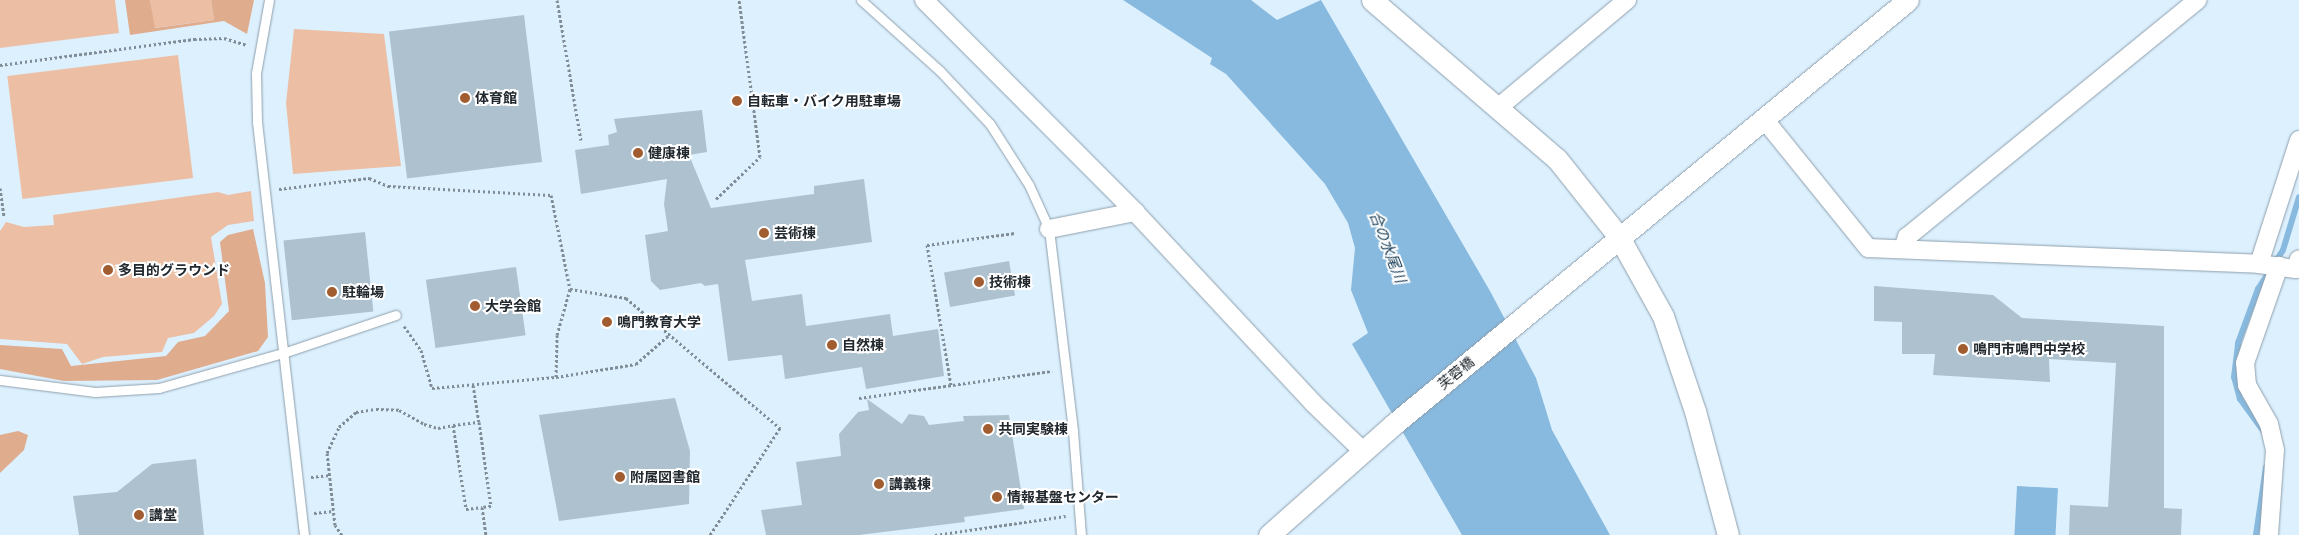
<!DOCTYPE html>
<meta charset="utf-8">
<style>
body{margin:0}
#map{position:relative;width:2299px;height:535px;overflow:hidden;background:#ddf0fe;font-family:"IBM Plex Serif","Noto Sans JP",serif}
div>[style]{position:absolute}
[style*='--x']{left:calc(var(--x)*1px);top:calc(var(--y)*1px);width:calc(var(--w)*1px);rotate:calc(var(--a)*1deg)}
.green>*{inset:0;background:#ecbfa5;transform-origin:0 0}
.forest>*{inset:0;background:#e0ac8e}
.water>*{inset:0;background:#88b9de;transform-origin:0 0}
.stream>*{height:6px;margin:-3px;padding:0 3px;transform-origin:3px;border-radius:3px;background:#88b9de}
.building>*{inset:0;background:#aec1cf;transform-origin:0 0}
.path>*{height:3px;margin-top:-1.5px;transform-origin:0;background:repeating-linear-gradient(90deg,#808d97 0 2.5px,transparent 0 5px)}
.roads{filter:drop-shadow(0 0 1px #8d9fac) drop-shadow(0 0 1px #8d9fac)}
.service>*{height:9px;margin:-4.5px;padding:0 4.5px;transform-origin:4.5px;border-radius:4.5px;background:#fff}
.minor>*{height:18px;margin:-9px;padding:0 9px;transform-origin:9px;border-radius:9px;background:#fff}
.tertiary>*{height:21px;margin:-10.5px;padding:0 10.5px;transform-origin:10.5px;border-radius:10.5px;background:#fff}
.dots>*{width:14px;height:14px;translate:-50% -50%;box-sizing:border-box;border:2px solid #fff;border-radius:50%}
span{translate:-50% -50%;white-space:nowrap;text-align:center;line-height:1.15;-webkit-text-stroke:4px #fff;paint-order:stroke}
.poi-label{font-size:14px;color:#21282e;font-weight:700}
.left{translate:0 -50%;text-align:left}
.street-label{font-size:14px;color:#21282e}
.water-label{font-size:15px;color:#163c56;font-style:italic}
</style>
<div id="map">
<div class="green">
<div style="clip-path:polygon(0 0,115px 0,119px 33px,0 48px)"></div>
<div style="clip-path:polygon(150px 0,211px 0,214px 20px,154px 28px)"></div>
<div style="clip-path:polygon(294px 29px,384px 34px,401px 166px,293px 174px,286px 103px)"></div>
<div style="left:178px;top:55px;width:124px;height:172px;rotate:83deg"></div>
<div style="clip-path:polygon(251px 191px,254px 221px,228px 225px,211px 237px,222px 304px,214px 316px,194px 333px,168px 338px,162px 352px,103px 357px,82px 364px,67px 344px,0 339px,0 231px,6px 222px,24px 227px,54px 225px,53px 215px,218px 192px,228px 195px)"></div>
</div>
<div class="forest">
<div style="clip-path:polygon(125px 0,150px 0,155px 28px,214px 20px,211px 0,254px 0,247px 34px,224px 21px,130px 35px)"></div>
<div style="clip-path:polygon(253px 229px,265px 283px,268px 337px,258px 351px,157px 380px,64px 381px,0 369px,0 345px,62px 349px,71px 366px,166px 356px,178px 342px,205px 336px,229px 311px,220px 242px,228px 235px)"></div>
<div style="clip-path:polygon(18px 431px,28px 435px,24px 450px,0 473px,0 435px)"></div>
</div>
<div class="water">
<div style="clip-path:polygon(1123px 0,1251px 0,1277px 20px,1321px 0,1490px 291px,1536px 378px,1552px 430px,1610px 535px,1462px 535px,1352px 344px,1368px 333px,1351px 290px,1355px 248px,1348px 223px,1325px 184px,1226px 74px,1210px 64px,1212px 58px)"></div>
<div style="left:2017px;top:486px;width:41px;height:49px;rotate:3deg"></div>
</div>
<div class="stream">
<div style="--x:2264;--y:432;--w:41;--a:-126"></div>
<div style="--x:2240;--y:399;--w:23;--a:-105"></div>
<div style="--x:2234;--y:377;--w:34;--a:-83"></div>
<div style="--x:2238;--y:343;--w:58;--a:-69.7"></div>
<div style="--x:2258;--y:289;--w:46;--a:-57.3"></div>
<div style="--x:2283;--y:250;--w:55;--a:-73.2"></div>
<div style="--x:2256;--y:535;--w:69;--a:-81.6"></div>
</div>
<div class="building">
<div style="left:524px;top:15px;width:148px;height:136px;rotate:83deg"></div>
<div style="clip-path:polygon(702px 110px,707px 152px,689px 155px,711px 208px,814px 194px,814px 186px,864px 179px,872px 242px,745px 260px,752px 301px,802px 294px,806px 326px,890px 314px,893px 336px,938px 329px,944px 376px,866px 389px,862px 367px,785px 379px,782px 355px,728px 361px,718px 284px,705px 286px,701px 283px,660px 290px,651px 281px,645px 235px,668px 231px,664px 204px,667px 179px,581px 194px,575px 150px,609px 145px,608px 135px,617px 132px,614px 119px)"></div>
<div style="left:365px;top:232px;width:80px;height:82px;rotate:84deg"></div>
<div style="left:1009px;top:261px;width:35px;height:66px;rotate:80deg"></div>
<div style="left:516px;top:267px;width:69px;height:91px;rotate:82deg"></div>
<div style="clip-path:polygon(1874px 286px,1993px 295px,2022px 318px,2164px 326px,2164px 508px,2182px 509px,2181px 535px,2069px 535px,2070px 505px,2108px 507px,2116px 363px,2049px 359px,2050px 382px,1933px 375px,1935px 354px,1902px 354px,1902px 322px,1874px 321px)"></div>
<div style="clip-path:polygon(675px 398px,690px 451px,689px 504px,559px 521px,539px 415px)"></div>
<div style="clip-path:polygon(867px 399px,902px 424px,909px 414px,924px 416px,929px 425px,964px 421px,963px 416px,1009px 415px,1024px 509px,964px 517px,965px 522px,859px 535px,766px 535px,761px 510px,802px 505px,796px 462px,841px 456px,839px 434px,858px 412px,869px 410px)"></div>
<div style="clip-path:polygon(196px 459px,204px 535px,79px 535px,73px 496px,117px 492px,152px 464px)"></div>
</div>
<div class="path">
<div style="--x:557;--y:0;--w:142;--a:80.3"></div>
<div style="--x:0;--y:65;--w:196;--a:-7.6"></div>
<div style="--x:194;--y:39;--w:30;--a:-2"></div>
<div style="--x:224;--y:38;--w:24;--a:17"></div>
<div style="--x:0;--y:188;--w:28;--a:82"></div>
<div style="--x:279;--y:189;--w:91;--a:-7"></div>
<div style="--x:369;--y:178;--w:21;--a:23"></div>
<div style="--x:388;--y:186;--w:163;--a:3.2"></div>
<div style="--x:551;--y:195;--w:96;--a:78.6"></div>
<div style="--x:570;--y:289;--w:57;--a:9.1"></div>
<div style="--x:626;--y:298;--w:202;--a:40.2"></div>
<div style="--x:780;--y:428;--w:128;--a:123.2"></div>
<div style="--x:716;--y:199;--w:61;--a:-43.7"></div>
<div style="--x:760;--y:157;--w:158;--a:-97.6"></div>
<div style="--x:404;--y:326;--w:29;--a:55"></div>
<div style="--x:421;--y:350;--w:40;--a:74"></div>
<div style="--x:432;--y:388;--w:124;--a:-5.1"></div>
<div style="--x:556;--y:377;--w:81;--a:-9.2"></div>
<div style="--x:636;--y:364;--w:44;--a:-41.3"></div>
<div style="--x:556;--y:377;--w:42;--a:-88.6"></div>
<div style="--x:557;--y:335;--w:48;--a:-74.2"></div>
<div style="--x:473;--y:385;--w:37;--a:81"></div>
<div style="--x:951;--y:385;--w:142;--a:-99.7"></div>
<div style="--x:927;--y:245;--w:89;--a:-7.8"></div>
<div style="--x:859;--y:398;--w:195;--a:-8"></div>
<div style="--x:453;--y:425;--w:26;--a:-7"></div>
<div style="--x:479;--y:422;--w:85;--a:81.9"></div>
<div style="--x:491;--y:506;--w:9;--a:174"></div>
<div style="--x:311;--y:477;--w:18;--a:-6"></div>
<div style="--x:314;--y:513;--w:19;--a:-6"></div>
<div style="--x:342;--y:535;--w:12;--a:-125"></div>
<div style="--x:335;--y:525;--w:72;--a:-96.3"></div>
<div style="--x:327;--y:453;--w:29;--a:-65"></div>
<div style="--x:339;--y:427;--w:23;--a:-41"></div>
<div style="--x:356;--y:412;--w:20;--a:-9"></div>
<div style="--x:376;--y:409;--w:23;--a:2"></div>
<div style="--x:399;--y:410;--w:29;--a:29"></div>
<div style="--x:424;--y:424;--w:15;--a:16"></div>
<div style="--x:438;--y:428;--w:15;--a:-11"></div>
<div style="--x:453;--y:425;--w:85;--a:81.2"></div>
<div style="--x:466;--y:509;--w:16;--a:-7"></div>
<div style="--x:482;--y:507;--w:28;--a:82"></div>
<div style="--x:935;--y:535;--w:132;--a:-8.3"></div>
</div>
<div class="roads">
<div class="service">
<div style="--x:269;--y:0;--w:74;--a:100.1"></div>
<div style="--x:256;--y:73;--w:49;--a:88.8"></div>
<div style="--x:257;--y:122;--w:416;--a:83.5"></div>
<div style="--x:861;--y:0;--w:106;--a:41.9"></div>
<div style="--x:940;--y:71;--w:73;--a:46.7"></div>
<div style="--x:990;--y:124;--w:72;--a:57.4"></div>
<div style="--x:1029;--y:185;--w:48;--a:65.6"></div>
<div style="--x:1049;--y:229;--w:203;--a:83.2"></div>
<div style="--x:1073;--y:431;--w:104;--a:85.6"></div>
<div style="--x:0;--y:380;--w:96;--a:7.2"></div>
<div style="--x:95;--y:392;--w:64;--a:-3.6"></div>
<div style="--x:159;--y:388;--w:129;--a:-15.8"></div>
<div style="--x:283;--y:353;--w:119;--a:-18.6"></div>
</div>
<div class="minor">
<div style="--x:924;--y:0;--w:299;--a:45.1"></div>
<div style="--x:1135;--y:212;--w:261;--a:47"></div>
<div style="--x:1313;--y:403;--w:71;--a:43.9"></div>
<div style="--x:1499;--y:107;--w:167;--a:-39.9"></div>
<div style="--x:1764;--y:119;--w:166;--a:51.1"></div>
<div style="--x:1868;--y:248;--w:391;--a:2.3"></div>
<div style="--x:2299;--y:140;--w:130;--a:107.9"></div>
<div style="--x:2259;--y:264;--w:37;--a:8"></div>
<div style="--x:2296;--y:269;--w:10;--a:-73"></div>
<div style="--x:1049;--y:229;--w:88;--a:-11.2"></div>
<div style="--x:1903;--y:249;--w:13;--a:-72"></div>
<div style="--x:1907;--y:237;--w:375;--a:-39.2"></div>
<div style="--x:2269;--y:535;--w:85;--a:-86"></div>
<div style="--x:2275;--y:450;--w:27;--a:-103"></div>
<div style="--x:2269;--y:424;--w:45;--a:-119.4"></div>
<div style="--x:2247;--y:385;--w:22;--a:-95"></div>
<div style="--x:2245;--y:363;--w:103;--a:-70.7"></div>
</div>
<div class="tertiary">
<div style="--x:1372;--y:0;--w:244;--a:40.7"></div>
<div style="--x:1557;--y:159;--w:100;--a:51.5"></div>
<div style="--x:1619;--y:237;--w:90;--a:60.9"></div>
<div style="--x:1663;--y:316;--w:100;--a:71.4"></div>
<div style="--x:1695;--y:411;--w:128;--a:75.1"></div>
<div style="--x:1269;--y:535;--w:167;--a:-41.6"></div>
<div style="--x:1394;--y:424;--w:666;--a:-39.52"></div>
</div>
</div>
<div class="dots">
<div style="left:465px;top:98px;background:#a15c2f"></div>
<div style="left:737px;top:101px;background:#a15c2f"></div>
<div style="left:638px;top:153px;background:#a15c2f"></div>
<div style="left:764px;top:233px;background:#a15c2f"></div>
<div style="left:108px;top:270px;background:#a15c2f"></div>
<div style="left:979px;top:282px;background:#a15c2f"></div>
<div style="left:332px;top:292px;background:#a15c2f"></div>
<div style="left:475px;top:306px;background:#a15c2f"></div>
<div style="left:607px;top:322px;background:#a15c2f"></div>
<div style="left:832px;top:345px;background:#a15c2f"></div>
<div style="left:1963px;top:349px;background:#a15c2f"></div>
<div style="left:988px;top:429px;background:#a15c2f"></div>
<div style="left:620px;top:477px;background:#a15c2f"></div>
<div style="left:879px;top:484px;background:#a15c2f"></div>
<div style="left:997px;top:497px;background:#a15c2f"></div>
<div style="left:139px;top:515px;background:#a15c2f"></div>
</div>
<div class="poi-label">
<span class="left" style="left:475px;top:98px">体育館</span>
<span class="left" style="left:747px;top:101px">自転車・バイク用駐車場</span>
<span class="left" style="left:648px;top:153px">健康棟</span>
<span class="left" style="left:774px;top:233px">芸術棟</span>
<span class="left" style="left:118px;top:270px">多目的グラウンド</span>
<span class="left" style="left:989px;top:282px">技術棟</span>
<span class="left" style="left:342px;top:292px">駐輪場</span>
<span class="left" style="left:485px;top:306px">大学会館</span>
<span class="left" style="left:617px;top:322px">鳴門教育大学</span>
<span class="left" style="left:842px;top:345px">自然棟</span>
<span class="left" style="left:1973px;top:349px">鳴門市鳴門中学校</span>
<span class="left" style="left:998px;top:429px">共同実験棟</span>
<span class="left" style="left:630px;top:477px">附属図書館</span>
<span class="left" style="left:889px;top:484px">講義棟</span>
<span class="left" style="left:1007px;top:497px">情報基盤センター</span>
<span class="left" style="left:149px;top:515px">講堂</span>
</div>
<div class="street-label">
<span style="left:1456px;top:373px;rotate:-39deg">芙蓉橋</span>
</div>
<div class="water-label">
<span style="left:1388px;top:247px;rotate:69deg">合の水尾川</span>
</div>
</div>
